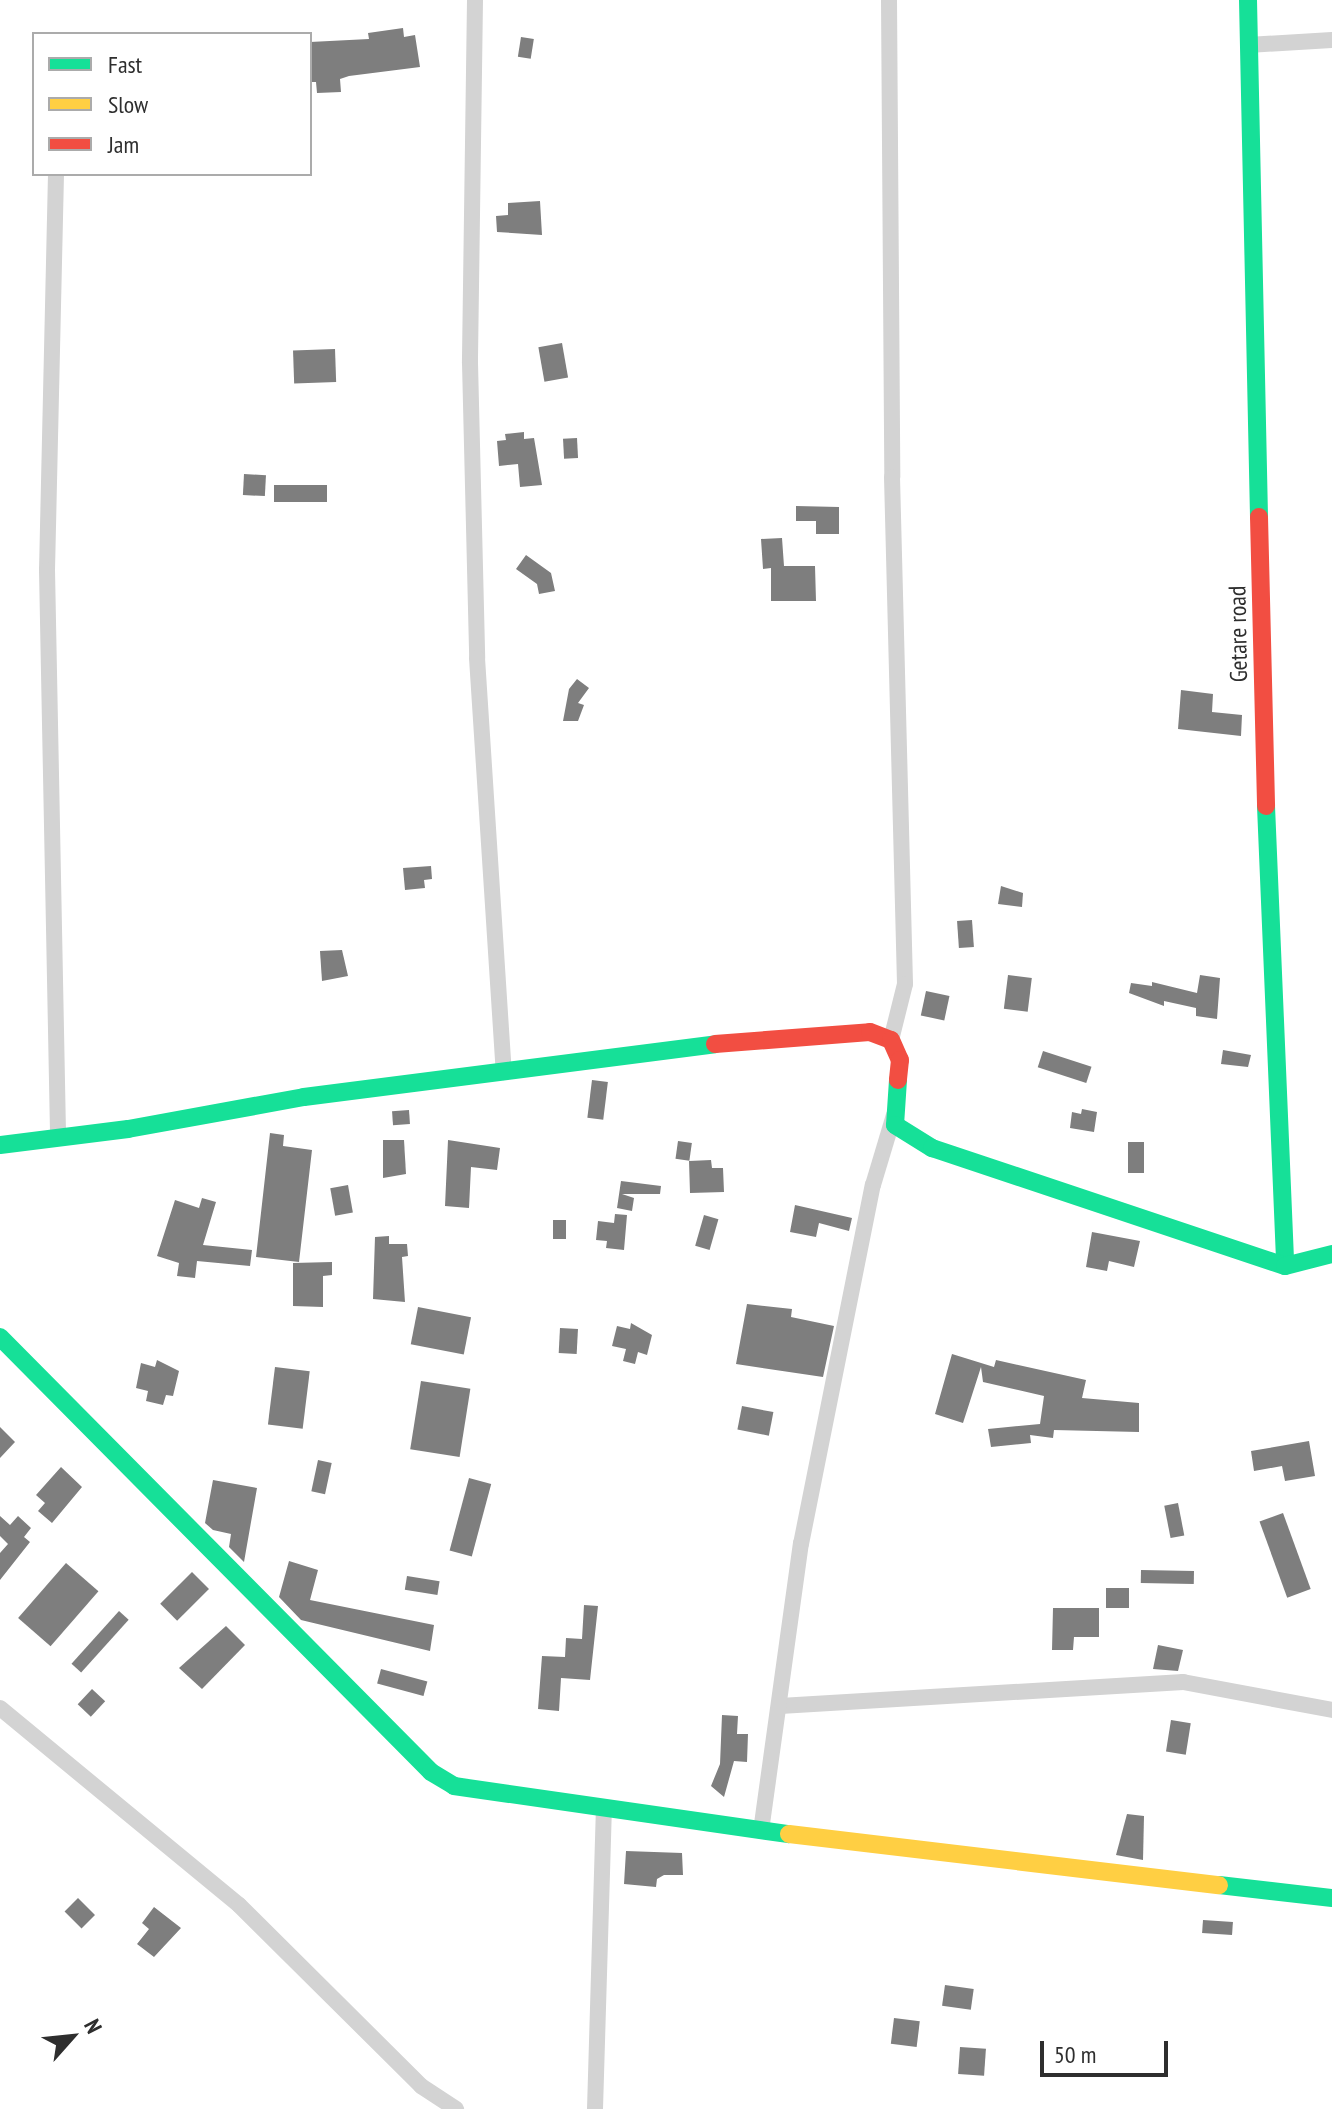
<!DOCTYPE html>
<style>
body{margin:0}
#map{position:relative;width:1332px;height:2109px;overflow:hidden;background:#fff;font-family:"PT Sans Narrow",sans-serif}
div>[style]{position:absolute}
[style*='--x']{left:calc(var(--x)*1px);top:calc(var(--y)*1px);width:calc(var(--w)*1px);rotate:calc(var(--a)*1deg)}
.building>*{inset:0;background:#7e7e7e;transform-origin:0 0}
.street>*{height:16px;margin:-8px;padding:0 8px;transform-origin:8px;border-radius:8px;background:#d3d3d3}
.fast>*{height:18px;margin:-9px;padding:0 9px;transform-origin:9px;border-radius:9px;background:#16e098}
.slow>*{height:18px;margin:-9px;padding:0 9px;transform-origin:9px;border-radius:9px;background:#ffcf43}
.jam>*{height:18px;margin:-9px;padding:0 9px;transform-origin:9px;border-radius:9px;background:#f24e42}
span{translate:-50% -50%;white-space:nowrap;text-align:center;line-height:1.15;-webkit-text-stroke:8px #fff;paint-order:stroke}
.street-label{font-size:24px;color:#2e2e2e}
.legend{position:absolute;left:32px;top:32px;width:280px;height:144px;box-sizing:border-box;background:#fff;border:2px solid #ababab;margin:0;padding:10px 14px;list-style:none;font-size:24px;color:#2e2e2e}
.legend li{display:flex;align-items:center;gap:16px;height:40px}
.legend b{width:40px;border:2px solid #ababab}
.north{position:absolute;left:32px;top:1997px;width:80px;height:80px;-webkit-text-stroke:6px #fff;paint-order:stroke;rotate:63deg;font-size:22px;font-weight:700;line-height:32px;text-align:center;color:#2e2e2e}
.north::after{content:'';display:block;margin:auto;width:28px;height:36px;background:#2e2e2e;clip-path:polygon(50% 0,100% 100%,50% 72%,0 100%)}
.scale{position:absolute;left:1040px;top:2041px;width:128px;height:36px;box-sizing:border-box;border:4px solid #2e2e2e;border-top:0;padding-left:10px;font-size:24px;line-height:28px;white-space:nowrap;color:#2e2e2e;-webkit-text-stroke:6px #fff;paint-order:stroke}
</style>
<div id="map">
<div class="building">
<div style="clip-path:polygon(403px 28px,404px 37px,415px 35px,420px 67px,349px 76px,340px 79px,341px 92px,317px 93px,316px 82px,310px 82px,310px 42px,369px 39px,368px 33px)"></div>
<div style="left:521px;top:37px;width:13px;height:20px;rotate:9deg"></div>
<div style="clip-path:polygon(540px 201px,542px 235px,497px 232px,496px 216px,508px 215px,508px 203px)"></div>
<div style="left:562px;top:343px;width:35px;height:24px;rotate:80deg"></div>
<div style="left:335px;top:349px;width:33px;height:42px;rotate:88deg"></div>
<div style="clip-path:polygon(524px 432px,524px 439px,534px 438px,542px 485px,520px 487px,518px 464px,499px 466px,497px 441px,506px 440px,505px 434px)"></div>
<div style="left:577px;top:438px;width:20px;height:14px;rotate:87deg"></div>
<div style="left:244px;top:474px;width:22px;height:21px;rotate:3deg"></div>
<div style="left:327px;top:485px;width:17px;height:53px;rotate:90deg"></div>
<div style="clip-path:polygon(796px 506px,839px 507px,839px 534px,816px 534px,816px 521px,796px 521px)"></div>
<div style="clip-path:polygon(782px 538px,784px 566px,815px 566px,816px 601px,771px 601px,771px 568px,763px 569px,761px 539px)"></div>
<div style="clip-path:polygon(526px 555px,551px 573px,555px 591px,539px 594px,537px 584px,516px 569px)"></div>
<div style="clip-path:polygon(577px 679px,589px 688px,578px 703px,584px 705px,578px 721px,563px 721px,569px 689px)"></div>
<div style="clip-path:polygon(1181px 690px,1213px 694px,1212px 712px,1242px 715px,1241px 736px,1178px 729px)"></div>
<div style="clip-path:polygon(431px 866px,432px 879px,424px 880px,425px 888px,405px 890px,403px 868px)"></div>
<div style="clip-path:polygon(1001px 886px,1023px 893px,1022px 907px,998px 904px)"></div>
<div style="left:972px;top:920px;width:27px;height:15px;rotate:86deg"></div>
<div style="clip-path:polygon(342px 950px,348px 976px,322px 981px,320px 951px)"></div>
<div style="left:1008px;top:975px;width:24px;height:34px;rotate:7deg"></div>
<div style="clip-path:polygon(1200px 975px,1220px 978px,1217px 1019px,1196px 1016px,1196px 1008px,1164px 1001px,1164px 1006px,1129px 993px,1131px 983px,1152px 986px,1152px 982px,1197px 993px)"></div>
<div style="left:926px;top:991px;width:24px;height:25px;rotate:12deg"></div>
<div style="clip-path:polygon(1223px 1050px,1251px 1055px,1248px 1067px,1221px 1064px)"></div>
<div style="left:1043px;top:1051px;width:51px;height:17px;rotate:18deg"></div>
<div style="left:592px;top:1080px;width:16px;height:38px;rotate:7deg"></div>
<div style="clip-path:polygon(1082px 1109px,1097px 1112px,1094px 1132px,1070px 1128px,1072px 1112px,1081px 1114px)"></div>
<div style="left:409px;top:1110px;width:14px;height:17px;rotate:86deg"></div>
<div style="clip-path:polygon(270px 1133px,284px 1135px,283px 1146px,312px 1150px,299px 1262px,256px 1257px)"></div>
<div style="clip-path:polygon(383px 1140px,404px 1140px,406px 1174px,383px 1178px)"></div>
<div style="clip-path:polygon(448px 1140px,500px 1148px,497px 1170px,471px 1167px,469px 1208px,445px 1206px)"></div>
<div style="left:678px;top:1141px;width:14px;height:18px;rotate:8deg"></div>
<div style="left:1128px;top:1142px;width:16px;height:31px"></div>
<div style="clip-path:polygon(711px 1160px,712px 1168px,723px 1168px,724px 1192px,690px 1193px,689px 1161px)"></div>
<div style="clip-path:polygon(621px 1181px,661px 1186px,660px 1194px,622px 1194px,634px 1198px,632px 1211px,617px 1208px)"></div>
<div style="left:348px;top:1185px;width:28px;height:18px;rotate:80deg"></div>
<div style="clip-path:polygon(202px 1198px,216px 1202px,203px 1245px,252px 1250px,250px 1266px,197px 1261px,195px 1278px,177px 1276px,179px 1263px,157px 1256px,175px 1200px,199px 1208px)"></div>
<div style="clip-path:polygon(795px 1205px,852px 1218px,849px 1231px,819px 1223px,816px 1237px,790px 1232px)"></div>
<div style="clip-path:polygon(615px 1214px,627px 1215px,624px 1250px,606px 1248px,607px 1241px,596px 1240px,598px 1221px,614px 1223px)"></div>
<div style="left:704px;top:1215px;width:15px;height:32px;rotate:16deg"></div>
<div style="left:553px;top:1220px;width:13px;height:19px"></div>
<div style="clip-path:polygon(1092px 1232px,1140px 1241px,1134px 1267px,1109px 1261px,1107px 1271px,1086px 1267px)"></div>
<div style="clip-path:polygon(389px 1236px,389px 1244px,407px 1244px,408px 1256px,402px 1257px,405px 1302px,373px 1299px,375px 1237px)"></div>
<div style="clip-path:polygon(332px 1262px,332px 1275px,323px 1276px,323px 1307px,293px 1306px,293px 1263px)"></div>
<div style="clip-path:polygon(747px 1304px,792px 1309px,791px 1317px,834px 1326px,823px 1377px,736px 1364px)"></div>
<div style="left:418px;top:1307px;width:54px;height:38px;rotate:11deg"></div>
<div style="clip-path:polygon(631px 1323px,652px 1335px,647px 1355px,638px 1352px,635px 1364px,623px 1361px,626px 1349px,612px 1346px,617px 1326px,630px 1329px)"></div>
<div style="left:560px;top:1328px;width:18px;height:25px;rotate:3deg"></div>
<div style="clip-path:polygon(952px 1354px,994px 1367px,996px 1360px,1086px 1380px,1082px 1398px,1139px 1403px,1139px 1432px,1054px 1430px,1053px 1438px,1030px 1435px,1031px 1443px,991px 1447px,988px 1429px,1040px 1424px,1044px 1396px,983px 1382px,981px 1367px,963px 1423px,935px 1414px)"></div>
<div style="clip-path:polygon(157px 1360px,179px 1371px,173px 1396px,166px 1395px,163px 1405px,146px 1401px,148px 1391px,136px 1388px,141px 1363px,155px 1367px)"></div>
<div style="left:275px;top:1367px;width:35px;height:58px;rotate:7deg"></div>
<div style="left:421px;top:1381px;width:50px;height:69px;rotate:9deg"></div>
<div style="left:742px;top:1406px;width:32px;height:24px;rotate:11deg"></div>
<div style="clip-path:polygon(0 1427px,15px 1442px,0 1458px)"></div>
<div style="clip-path:polygon(1309px 1441px,1315px 1476px,1285px 1481px,1282px 1466px,1254px 1471px,1251px 1451px)"></div>
<div style="left:318px;top:1460px;width:14px;height:32px;rotate:12deg"></div>
<div style="clip-path:polygon(61px 1467px,82px 1487px,52px 1523px,38px 1511px,45px 1503px,36px 1495px)"></div>
<div style="left:469px;top:1478px;width:23px;height:75px;rotate:15deg"></div>
<div style="clip-path:polygon(213px 1480px,257px 1488px,244px 1562px,229px 1547px,231px 1534px,213px 1530px,205px 1523px)"></div>
<div style="left:1178px;top:1503px;width:33px;height:14px;rotate:79deg"></div>
<div style="left:1283px;top:1513px;width:81px;height:25px;rotate:70deg"></div>
<div style="clip-path:polygon(0 1516px,10px 1525px,18px 1516px,31px 1528px,24px 1537px,30px 1542px,0 1580px,0 1553px,8px 1544px,0 1536px)"></div>
<div style="clip-path:polygon(289px 1561px,318px 1570px,310px 1600px,434px 1625px,430px 1651px,301px 1620px,279px 1597px)"></div>
<div style="left:66px;top:1563px;width:43px;height:73px;rotate:41deg"></div>
<div style="left:1141px;top:1570px;width:53px;height:13px;rotate:1deg"></div>
<div style="left:192px;top:1572px;width:24px;height:45px;rotate:45deg"></div>
<div style="left:407px;top:1576px;width:33px;height:14px;rotate:9deg"></div>
<div style="left:1106px;top:1588px;width:23px;height:20px"></div>
<div style="clip-path:polygon(584px 1605px,598px 1606px,590px 1680px,561px 1678px,559px 1711px,538px 1709px,542px 1656px,565px 1657px,566px 1638px,582px 1639px)"></div>
<div style="clip-path:polygon(1053px 1608px,1099px 1608px,1099px 1637px,1074px 1637px,1073px 1650px,1052px 1650px)"></div>
<div style="left:119px;top:1611px;width:13px;height:71px;rotate:42deg"></div>
<div style="clip-path:polygon(226px 1626px,245px 1645px,202px 1689px,179px 1668px)"></div>
<div style="clip-path:polygon(1158px 1645px,1183px 1650px,1178px 1671px,1153px 1669px)"></div>
<div style="left:381px;top:1669px;width:48px;height:15px;rotate:15deg"></div>
<div style="left:92px;top:1689px;width:18px;height:21px;rotate:43deg"></div>
<div style="clip-path:polygon(722px 1715px,738px 1716px,737px 1734px,748px 1734px,747px 1762px,734px 1761px,724px 1797px,711px 1786px,720px 1764px)"></div>
<div style="left:1171px;top:1720px;width:20px;height:32px;rotate:9deg"></div>
<div style="clip-path:polygon(1127px 1814px,1144px 1816px,1143px 1860px,1116px 1855px)"></div>
<div style="clip-path:polygon(626px 1851px,682px 1853px,683px 1875px,664px 1875px,657px 1879px,656px 1887px,624px 1884px)"></div>
<div style="left:78px;top:1898px;width:24px;height:19px;rotate:45deg"></div>
<div style="clip-path:polygon(154px 1907px,181px 1928px,154px 1957px,137px 1944px,149px 1929px,142px 1923px)"></div>
<div style="left:1203px;top:1920px;width:30px;height:13px;rotate:4deg"></div>
<div style="left:945px;top:1985px;width:29px;height:21px;rotate:8deg"></div>
<div style="left:894px;top:2018px;width:26px;height:26px;rotate:7deg"></div>
<div style="left:960px;top:2047px;width:26px;height:27px;rotate:4deg"></div>
</div>
<div class="street">
<div style="--x:475;--y:0;--w:363;--a:90.8"></div>
<div style="--x:470;--y:363;--w:295;--a:88.6"></div>
<div style="--x:477;--y:658;--w:415;--a:86.3"></div>
<div style="--x:889;--y:0;--w:477;--a:89.6"></div>
<div style="--x:892;--y:477;--w:507;--a:88.53"></div>
<div style="--x:905;--y:984;--w:58;--a:104"></div>
<div style="--x:1248;--y:45;--w:84;--a:-3.4"></div>
<div style="--x:56;--y:174;--w:396;--a:91.3"></div>
<div style="--x:47;--y:570;--w:565;--a:88.88"></div>
<div style="--x:780;--y:1706;--w:404;--a:-3.4"></div>
<div style="--x:1183;--y:1682;--w:152;--a:10.6"></div>
<div style="--x:0;--y:1708;--w:310;--a:39.5"></div>
<div style="--x:239;--y:1905;--w:257;--a:44.8"></div>
<div style="--x:421;--y:2086;--w:42;--a:33.3"></div>
<div style="--x:761;--y:1831;--w:290;--a:-82.1"></div>
<div style="--x:801;--y:1544;--w:366;--a:-78.7"></div>
<div style="--x:873;--y:1185;--w:73;--a:-73.3"></div>
<div style="--x:595;--y:2109;--w:302;--a:-88.3"></div>
</div>
<div class="fast">
<div style="--x:1248;--y:0;--w:517;--a:88.78"></div>
<div style="--x:1266;--y:806;--w:460;--a:87.6"></div>
<div style="--x:898;--y:1080;--w:45;--a:93.8"></div>
<div style="--x:895;--y:1125;--w:44;--a:31.9"></div>
<div style="--x:932;--y:1148;--w:372;--a:18.5"></div>
<div style="--x:1285;--y:1266;--w:49;--a:-14.3"></div>
<div style="--x:0;--y:1145;--w:129;--a:-7.1"></div>
<div style="--x:128;--y:1129;--w:179;--a:-10.3"></div>
<div style="--x:304;--y:1097;--w:414;--a:-7.3"></div>
<div style="--x:0;--y:1337;--w:612;--a:45.26"></div>
<div style="--x:431;--y:1772;--w:27;--a:31"></div>
<div style="--x:454;--y:1786;--w:338;--a:8.2"></div>
<div style="--x:1219;--y:1885;--w:114;--a:6.6"></div>
</div>
<div class="slow">
<div style="--x:789;--y:1834;--w:433;--a:6.8"></div>
</div>
<div class="jam">
<div style="--x:1259;--y:517;--w:289;--a:88.6"></div>
<div style="--x:715;--y:1044;--w:155;--a:-4.4"></div>
<div style="--x:870;--y:1032;--w:22;--a:21"></div>
<div style="--x:891;--y:1040;--w:22;--a:66"></div>
<div style="--x:900;--y:1060;--w:20;--a:96"></div>
</div>
<div class="street-label">
<span style="left:1238px;top:634px;rotate:-91deg">Getare road</span>
</div>
<ul class="legend">
<li><b style="height:10px;background:#16e098"></b>Fast</li>
<li><b style="height:10px;background:#ffcf43"></b>Slow</li>
<li><b style="height:10px;background:#f24e42"></b>Jam</li>
</ul>
<div class="north">N</div>
<div class="scale">50 m</div>
</div>
